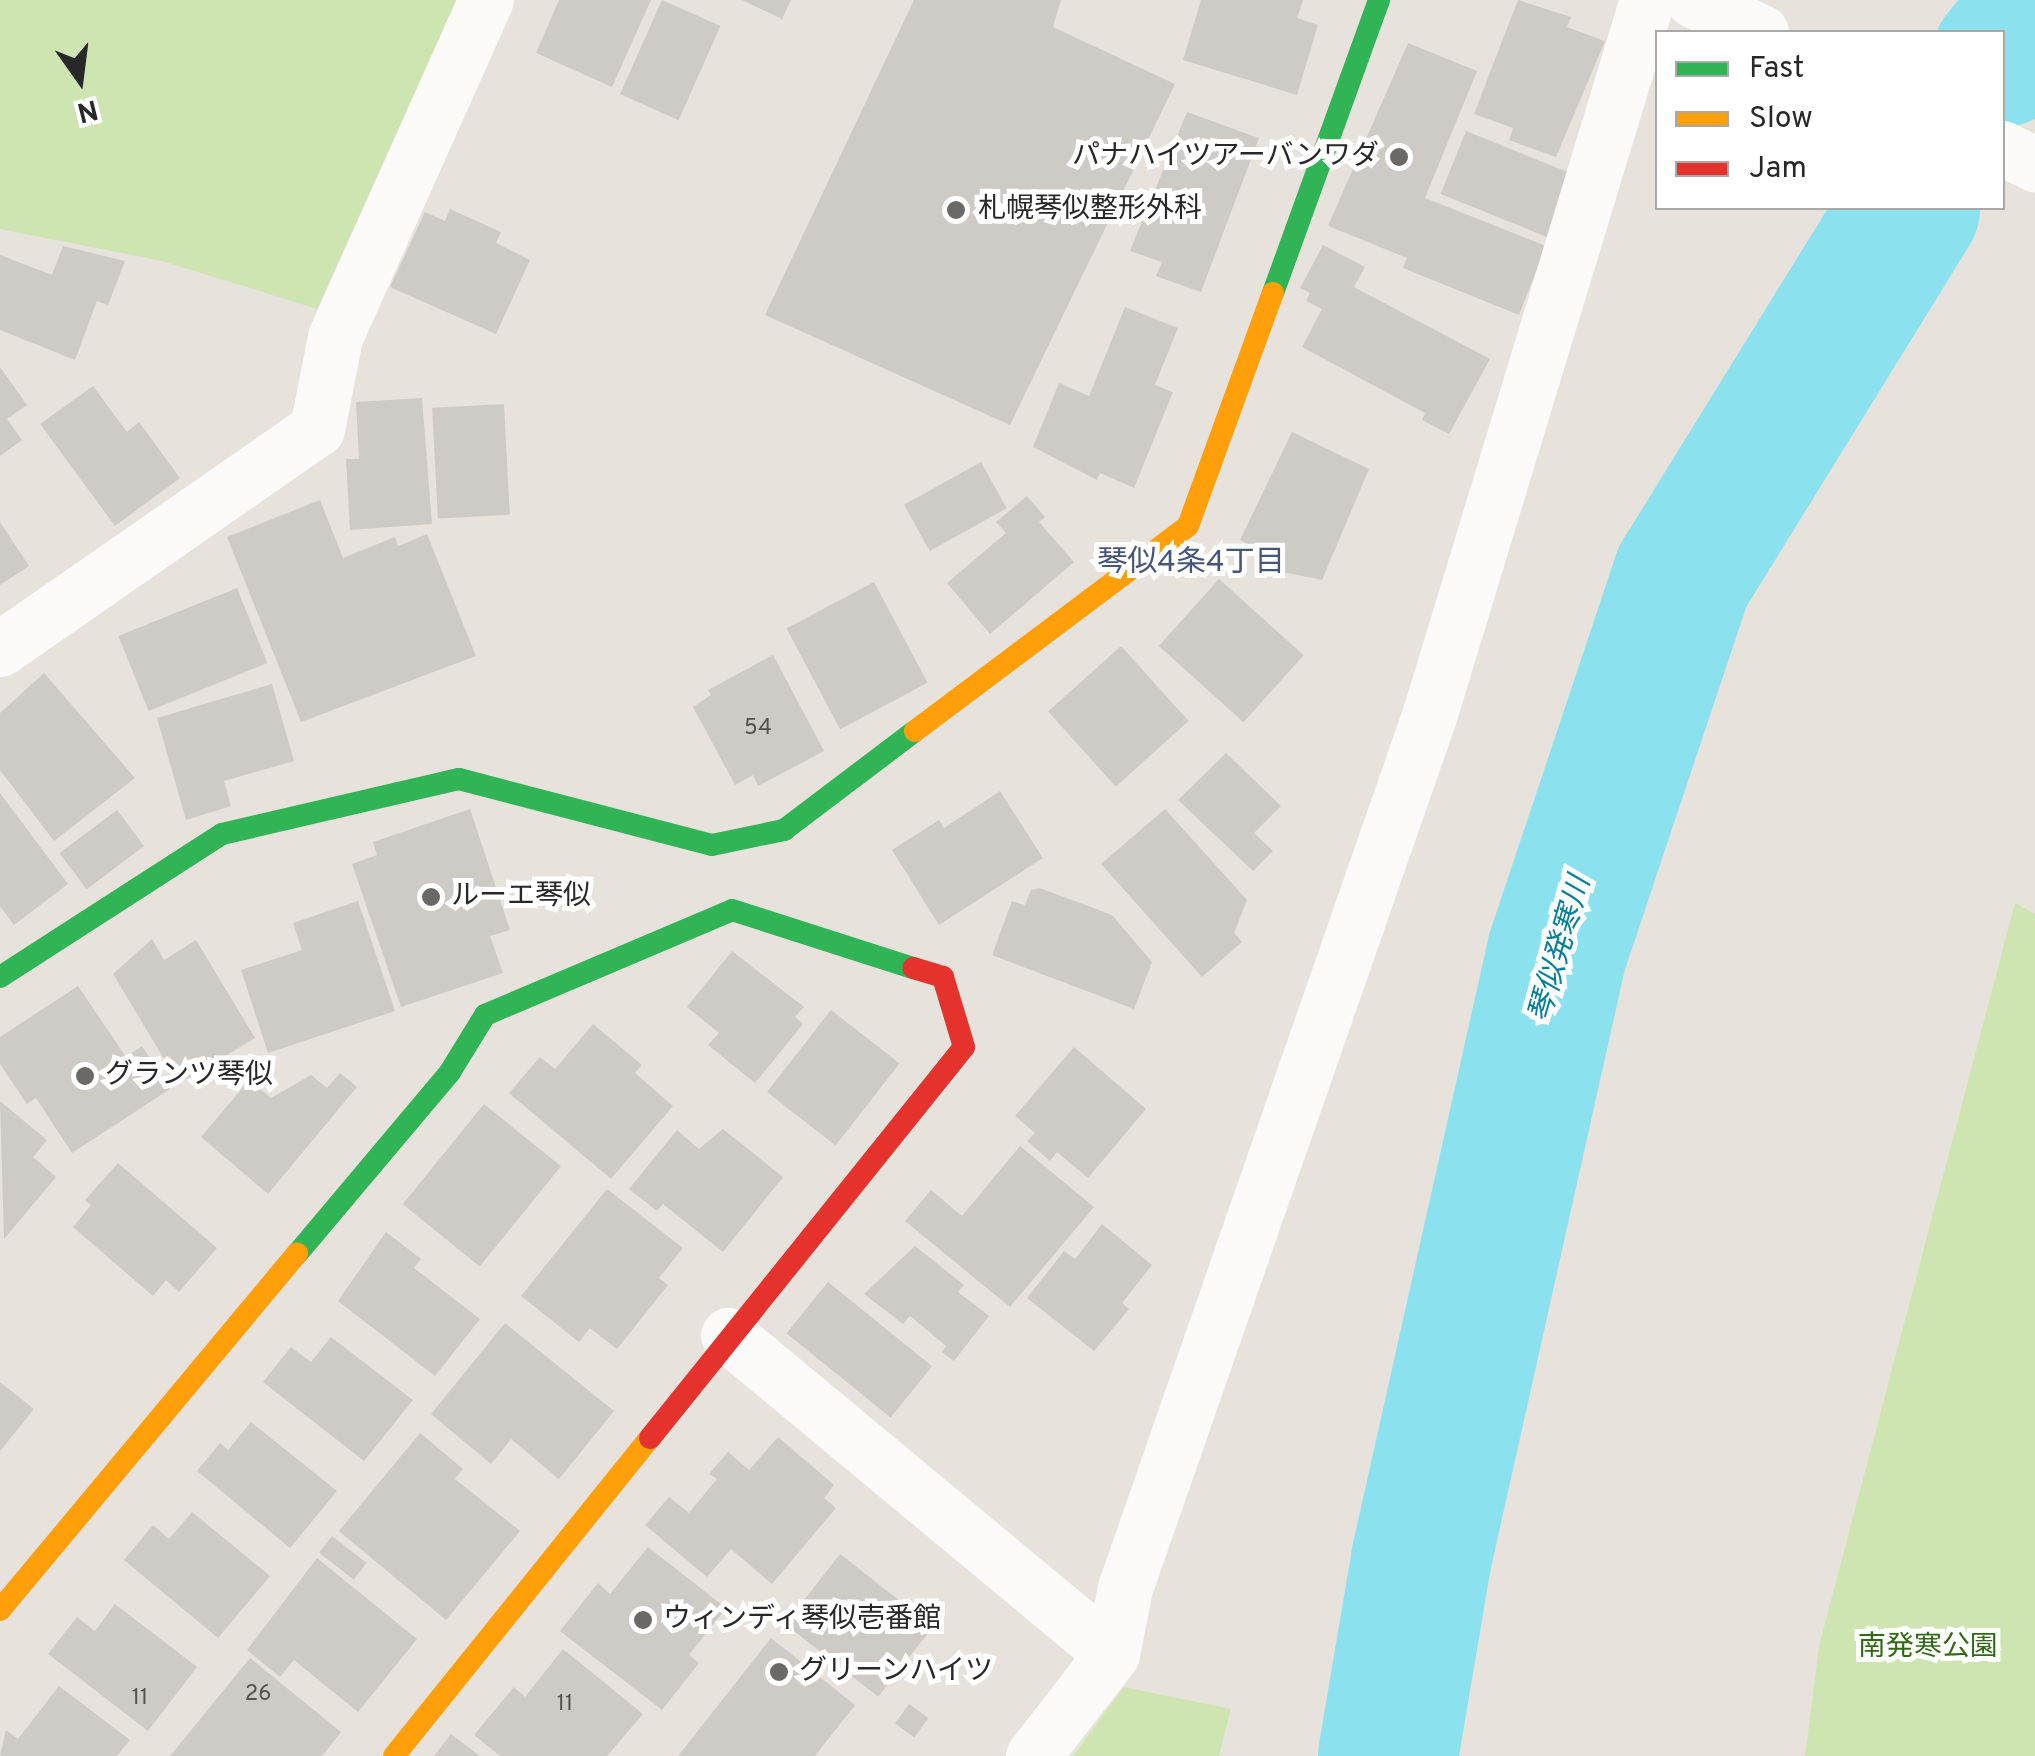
<!DOCTYPE html>
<meta charset="utf-8">
<style>
body{margin:0}
#map{position:relative;width:2035px;height:1756px;overflow:hidden;background:#e8e2dc;font-family:Overpass,"Noto Sans JP",sans-serif}
div>[style]{position:absolute}
[style*='--x']{left:calc(var(--x)*1px);top:calc(var(--y)*1px);width:calc(var(--w)*1px);rotate:calc(var(--a)*1deg)}
.green>*{inset:0;background:#cee5b2}
.river>*{height:140px;margin:-70px;padding:0 70px;transform-origin:70px;border-radius:70px;background:#8be2ee}
.building>*{inset:0;background:#cecac6;transform-origin:0 0}
.street>*{height:55px;margin:-27.5px;padding:0 27.5px;transform-origin:27.5px;border-radius:27.5px;background:#fcfbfa}
.fast>*{height:22px;margin:-11px;padding:0 11px;transform-origin:11px;border-radius:11px;background:#30b455}
.slow>*{height:22px;margin:-11px;padding:0 11px;transform-origin:11px;border-radius:11px;background:#ff9f0a}
.jam>*{height:22px;margin:-11px;padding:0 11px;transform-origin:11px;border-radius:11px;background:#e5322d}
.dots>*{width:28px;height:28px;translate:-50% -50%;box-sizing:border-box;border:5px solid #fff;border-radius:50%}
span{translate:-50% -50%;white-space:nowrap;text-align:center;line-height:1.15;-webkit-text-stroke:10px #fff;paint-order:stroke}
.number-label{font-size:22px;color:#525150}
.number-label span{-webkit-text-stroke-width:0}
.poi-label{font-size:28px;color:#282828}
.right{translate:-100% -50%;text-align:right}
.left{translate:0 -50%;text-align:left}
.park-label{font-size:28px;color:#316914}
.neighbourhood-label{font-size:30px;color:#46567b}
.water-label{font-size:30px;color:#047ea0;font-style:italic}
.legend{position:absolute;left:1655px;top:30px;width:350px;height:180px;box-sizing:border-box;background:#fff;border:2px solid #a9a9a9;margin:0;padding:12px 18px;list-style:none;font-size:30px;color:#282828}
.legend li{display:flex;align-items:center;gap:20px;height:50px}
.legend b{width:50px;border:2px solid #a9a9a9}
.north{position:absolute;left:30px;top:30px;width:100px;height:100px;-webkit-text-stroke:8px #fff;paint-order:stroke;rotate:166deg;font-size:28px;font-weight:700;line-height:40px;text-align:center;color:#282828}
.north::after{content:'';display:block;margin:auto;width:35px;height:45px;background:#282828;clip-path:polygon(50% 0,100% 100%,50% 72%,0 100%)}
</style>
<div id="map">
<div class="green">
<div style="clip-path:polygon(0 0,457px 0,317px 309px,162px 261px,0 229px)"></div>
<div style="clip-path:polygon(2015px 903px,2035px 914px,2035px 1756px,1805px 1756px,1819px 1646px)"></div>
<div style="clip-path:polygon(1124px 1687px,1231px 1709px,1219px 1756px,1073px 1756px)"></div>
</div>
<div class="river">
<div style="--x:2002;--y:57;--w:51;--a:-49.8"></div>
<div style="--x:1388;--y:1756;--w:199;--a:-80.4"></div>
<div style="--x:1421;--y:1560;--w:623;--a:-77.39"></div>
<div style="--x:1557;--y:952;--w:397;--a:-71.5"></div>
<div style="--x:1683;--y:576;--w:432;--a:-58.3"></div>
</div>
<div class="building">
<div style="clip-path:polygon(559px 0,651px 0,612px 87px,536px 53px)"></div>
<div style="left:662px;top:0;width:64px;height:103px;rotate:24deg"></div>
<div style="clip-path:polygon(742px 0,791px 0,782px 19px)"></div>
<div style="clip-path:polygon(914px 0,1061px 0,1053px 27px,1175px 84px,1010px 425px,765px 315px)"></div>
<div style="clip-path:polygon(1201px 0,1303px 0,1297px 18px,1318px 25px,1297px 95px,1183px 60px)"></div>
<div style="clip-path:polygon(1518px 0,1571px 17px,1567px 27px,1605px 41px,1556px 157px,1509px 140px,1513px 128px,1474px 114px)"></div>
<div style="clip-path:polygon(1408px 43px,1477px 71px,1425px 198px,1546px 246px,1519px 315px,1403px 268px,1407px 258px,1328px 226px)"></div>
<div style="clip-path:polygon(1187px 112px,1259px 138px,1201px 292px,1156px 276px,1162px 262px,1130px 251px)"></div>
<div style="left:1466px;top:131px;width:121px;height:68px;rotate:22deg"></div>
<div style="clip-path:polygon(450px 209px,501px 232px,496px 243px,530px 260px,496px 334px,390px 287px,425px 212px,445px 221px)"></div>
<div style="clip-path:polygon(1323px 245px,1365px 267px,1354px 287px,1490px 359px,1449px 434px,1422px 420px,1425px 413px,1302px 347px,1322px 309px,1306px 301px,1310px 293px,1300px 288px)"></div>
<div style="clip-path:polygon(63px 246px,125px 261px,108px 305px,97px 301px,75px 360px,0 330px,0 255px,52px 275px)"></div>
<div style="clip-path:polygon(1125px 307px,1178px 328px,1155px 385px,1173px 392px,1134px 488px,1100px 473px,1097px 480px,1033px 447px,1059px 383px,1089px 396px)"></div>
<div style="clip-path:polygon(0 367px,27px 405px,7px 419px,22px 440px,0 456px)"></div>
<div style="clip-path:polygon(93px 386px,127px 432px,139px 422px,180px 478px,115px 526px,40px 424px)"></div>
<div style="clip-path:polygon(422px 398px,432px 524px,350px 530px,346px 459px,359px 459px,356px 402px)"></div>
<div style="left:504px;top:404px;width:111px;height:72px;rotate:87deg"></div>
<div style="clip-path:polygon(1292px 432px,1369px 469px,1322px 580px,1273px 570px,1270px 555px,1240px 540px)"></div>
<div style="left:981px;top:462px;width:53px;height:88px;rotate:61deg"></div>
<div style="clip-path:polygon(1027px 496px,1045px 517px,1039px 522px,1074px 562px,990px 634px,947px 583px,1006px 533px,996px 522px)"></div>
<div style="clip-path:polygon(320px 500px,343px 558px,395px 537px,398px 546px,427px 534px,476px 656px,301px 722px,227px 537px)"></div>
<div style="clip-path:polygon(0 522px,29px 566px,0 585px)"></div>
<div style="left:1219px;top:579px;width:114px;height:90px;rotate:42deg"></div>
<div style="left:874px;top:582px;width:114px;height:99px;rotate:62deg"></div>
<div style="left:237px;top:588px;width:81px;height:128px;rotate:68deg"></div>
<div style="left:1121px;top:646px;width:101px;height:98px;rotate:48deg"></div>
<div style="clip-path:polygon(773px 655px,824px 751px,758px 786px,753px 775px,735px 785px,693px 707px,711px 695px,708px 690px)"></div>
<div style="clip-path:polygon(44px 673px,135px 778px,54px 841px,0 770px,0 713px)"></div>
<div style="clip-path:polygon(272px 684px,294px 761px,224px 781px,231px 806px,186px 820px,157px 718px)"></div>
<div style="clip-path:polygon(1226px 753px,1281px 806px,1254px 833px,1273px 851px,1253px 871px,1178px 800px)"></div>
<div style="clip-path:polygon(1000px 791px,1043px 858px,939px 925px,892px 850px,939px 820px,944px 828px)"></div>
<div style="clip-path:polygon(0 793px,68px 884px,14px 925px,0 906px)"></div>
<div style="clip-path:polygon(470px 809px,510px 930px,490px 936px,503px 973px,401px 1007px,352px 864px,377px 855px,373px 842px)"></div>
<div style="clip-path:polygon(1165px 809px,1247px 900px,1234px 933px,1242px 942px,1202px 977px,1101px 864px)"></div>
<div style="left:117px;top:810px;width:45px;height:72px;rotate:53deg"></div>
<div style="clip-path:polygon(1040px 888px,1112px 915px,1152px 962px,1134px 1009px,992px 955px,1012px 901px,1025px 905px,1031px 890px)"></div>
<div style="clip-path:polygon(358px 901px,395px 1011px,268px 1053px,241px 970px,302px 950px,293px 923px)"></div>
<div style="clip-path:polygon(152px 939px,164px 960px,196px 940px,255px 1038px,179px 1084px,113px 974px)"></div>
<div style="clip-path:polygon(732px 951px,804px 1007px,795px 1017px,803px 1024px,755px 1083px,708px 1045px,719px 1033px,687px 1007px)"></div>
<div style="clip-path:polygon(78px 986px,126px 1057px,142px 1046px,170px 1089px,72px 1153px,36px 1098px,27px 1104px,0 1064px,0 1037px)"></div>
<div style="left:831px;top:1010px;width:87px;height:104px;rotate:38deg"></div>
<div style="clip-path:polygon(593px 1024px,642px 1065px,635px 1073px,673px 1106px,611px 1179px,509px 1093px,540px 1057px,555px 1069px)"></div>
<div style="clip-path:polygon(1074px 1047px,1146px 1109px,1088px 1178px,1057px 1152px,1050px 1161px,1027px 1141px,1035px 1133px,1015px 1116px)"></div>
<div style="clip-path:polygon(340px 1073px,357px 1087px,268px 1194px,201px 1137px,249px 1080px,271px 1098px,311px 1075px,327px 1088px)"></div>
<div style="clip-path:polygon(0 1101px,47px 1140px,33px 1157px,56px 1177px,4px 1239px)"></div>
<div style="left:484px;top:1104px;width:99px;height:129px;rotate:39deg"></div>
<div style="clip-path:polygon(723px 1129px,783px 1177px,723px 1252px,663px 1204px,657px 1211px,629px 1189px,677px 1130px,699px 1149px)"></div>
<div style="clip-path:polygon(1020px 1146px,1094px 1207px,1010px 1307px,905px 1221px,931px 1190px,962px 1216px)"></div>
<div style="clip-path:polygon(118px 1163px,217px 1248px,179px 1292px,166px 1280px,153px 1296px,73px 1227px,91px 1205px,85px 1200px)"></div>
<div style="clip-path:polygon(607px 1189px,683px 1248px,659px 1278px,668px 1285px,617px 1349px,590px 1328px,579px 1342px,521px 1296px)"></div>
<div style="clip-path:polygon(1102px 1224px,1152px 1265px,1122px 1303px,1129px 1309px,1094px 1351px,1027px 1298px,1064px 1251px,1075px 1259px)"></div>
<div style="clip-path:polygon(386px 1232px,421px 1259px,414px 1268px,480px 1319px,435px 1376px,338px 1301px)"></div>
<div style="clip-path:polygon(915px 1246px,964px 1285px,958px 1292px,989px 1316px,954px 1361px,942px 1352px,946px 1346px,910px 1316px,903px 1324px,864px 1294px)"></div>
<div style="left:828px;top:1282px;width:134px;height:66px;rotate:39deg"></div>
<div style="clip-path:polygon(505px 1323px,614px 1411px,559px 1479px,511px 1439px,491px 1464px,431px 1414px)"></div>
<div style="clip-path:polygon(331px 1337px,413px 1400px,364px 1461px,263px 1382px,291px 1347px,311px 1362px)"></div>
<div style="clip-path:polygon(0 1382px,34px 1409px,0 1451px)"></div>
<div style="clip-path:polygon(251px 1422px,337px 1491px,290px 1548px,197px 1471px,220px 1443px,228px 1450px)"></div>
<div style="clip-path:polygon(420px 1433px,463px 1469px,455px 1479px,520px 1531px,446px 1620px,339px 1531px)"></div>
<div style="clip-path:polygon(778px 1437px,834px 1485px,824px 1498px,836px 1508px,772px 1584px,731px 1549px,707px 1577px,645px 1525px,669px 1497px,689px 1513px,717px 1479px,709px 1474px,728px 1452px,749px 1470px)"></div>
<div style="clip-path:polygon(192px 1512px,270px 1576px,218px 1638px,124px 1560px,153px 1525px,169px 1539px)"></div>
<div style="left:332px;top:1536px;width:44px;height:21px;rotate:38deg"></div>
<div style="clip-path:polygon(648px 1547px,726px 1608px,689px 1655px,699px 1663px,662px 1710px,560px 1631px,598px 1583px,610px 1594px)"></div>
<div style="left:840px;top:1554px;width:118px;height:89px;rotate:38deg"></div>
<div style="clip-path:polygon(317px 1558px,417px 1639px,358px 1712px,294px 1660px,280px 1677px,247px 1650px)"></div>
<div style="clip-path:polygon(115px 1604px,197px 1667px,148px 1731px,48px 1654px,77px 1617px,95px 1631px)"></div>
<div style="clip-path:polygon(771px 1638px,855px 1705px,815px 1756px,678px 1756px)"></div>
<div style="clip-path:polygon(563px 1649px,643px 1714px,607px 1756px,500px 1756px,474px 1735px,514px 1687px,525px 1697px)"></div>
<div style="clip-path:polygon(250px 1658px,341px 1732px,322px 1756px,170px 1756px)"></div>
<div style="clip-path:polygon(59px 1686px,130px 1740px,117px 1756px,0 1756px,6px 1730px,18px 1739px)"></div>
<div style="left:909px;top:1704px;width:24px;height:24px;rotate:36deg"></div>
<div style="clip-path:polygon(451px 1734px,480px 1756px,434px 1756px)"></div>
</div>
<div class="street">
<div style="--x:1693;--y:0;--w:75;--a:25.2"></div>
<div style="--x:2002;--y:148;--w:37;--a:26"></div>
<div style="--x:0;--y:649;--w:386;--a:-34.8"></div>
<div style="--x:317;--y:429;--w:94;--a:-78.9"></div>
<div style="--x:335;--y:337;--w:369;--a:-65.9"></div>
<div style="--x:728;--y:1335;--w:499;--a:39.7"></div>
<div style="--x:1033;--y:1756;--w:129;--a:-52.2"></div>
<div style="--x:1112;--y:1654;--w:67;--a:-78.9"></div>
<div style="--x:1125;--y:1588;--w:927;--a:-70.78"></div>
<div style="--x:1430;--y:713;--w:745;--a:-73.07"></div>
</div>
<div class="fast">
<div style="--x:1273;--y:293;--w:312;--a:-70.1"></div>
<div style="--x:0;--y:977;--w:264;--a:-32.8"></div>
<div style="--x:222;--y:834;--w:243;--a:-13.1"></div>
<div style="--x:459;--y:779;--w:261;--a:14.6"></div>
<div style="--x:712;--y:845;--w:74;--a:-11.8"></div>
<div style="--x:784;--y:830;--w:164;--a:-37.1"></div>
<div style="--x:297;--y:1254;--w:238;--a:-49.9"></div>
<div style="--x:450;--y:1072;--w:67;--a:-58.4"></div>
<div style="--x:485;--y:1015;--w:268;--a:-23"></div>
<div style="--x:732;--y:910;--w:190;--a:17.8"></div>
</div>
<div class="slow">
<div style="--x:915;--y:731;--w:341;--a:-36.9"></div>
<div style="--x:1188;--y:526;--w:248;--a:-70"></div>
<div style="--x:0;--y:1610;--w:464;--a:-50.2"></div>
<div style="--x:394;--y:1756;--w:408;--a:-51.2"></div>
</div>
<div class="jam">
<div style="--x:650;--y:1438;--w:501;--a:-51.23"></div>
<div style="--x:964;--y:1047;--w:73;--a:-106.7"></div>
<div style="--x:943;--y:977;--w:31;--a:-163"></div>
</div>
<div class="dots">
<div style="left:1399px;top:157px;background:#6b6967"></div>
<div style="left:956px;top:210px;background:#6b6967"></div>
<div style="left:431px;top:897px;background:#6b6967"></div>
<div style="left:85px;top:1076px;background:#6b6967"></div>
<div style="left:643px;top:1620px;background:#6b6967"></div>
<div style="left:779px;top:1672px;background:#6b6967"></div>
</div>
<div class="number-label">
<span style="left:758px;top:729px">54</span>
<span style="left:258px;top:1695px">26</span>
<span style="left:140px;top:1699px">11</span>
<span style="left:565px;top:1705px">11</span>
</div>
<div class="poi-label">
<span class="right" style="left:1379px;top:157px">パナハイツアーバンワダ</span>
<span class="left" style="left:978px;top:210px">札幌琴似整形外科</span>
<span class="left" style="left:451px;top:897px">ルーエ琴似</span>
<span class="left" style="left:105px;top:1076px">グランツ琴似</span>
<span class="left" style="left:663px;top:1620px">ウィンディ琴似壱番館</span>
<span class="left" style="left:799px;top:1672px">グリーンハイツ</span>
</div>
<div class="park-label">
<span style="left:1928px;top:1648px">南発寒公園</span>
</div>
<div class="neighbourhood-label">
<span style="left:1191px;top:564px">琴似4条4丁目</span>
</div>
<div class="water-label">
<span style="left:1562px;top:950px;rotate:-74deg">琴似発寒川</span>
</div>
<ul class="legend">
<li><b style="height:12px;background:#30b455"></b>Fast</li>
<li><b style="height:12px;background:#ff9f0a"></b>Slow</li>
<li><b style="height:12px;background:#e5322d"></b>Jam</li>
</ul>
<div class="north">N</div>
</div>
